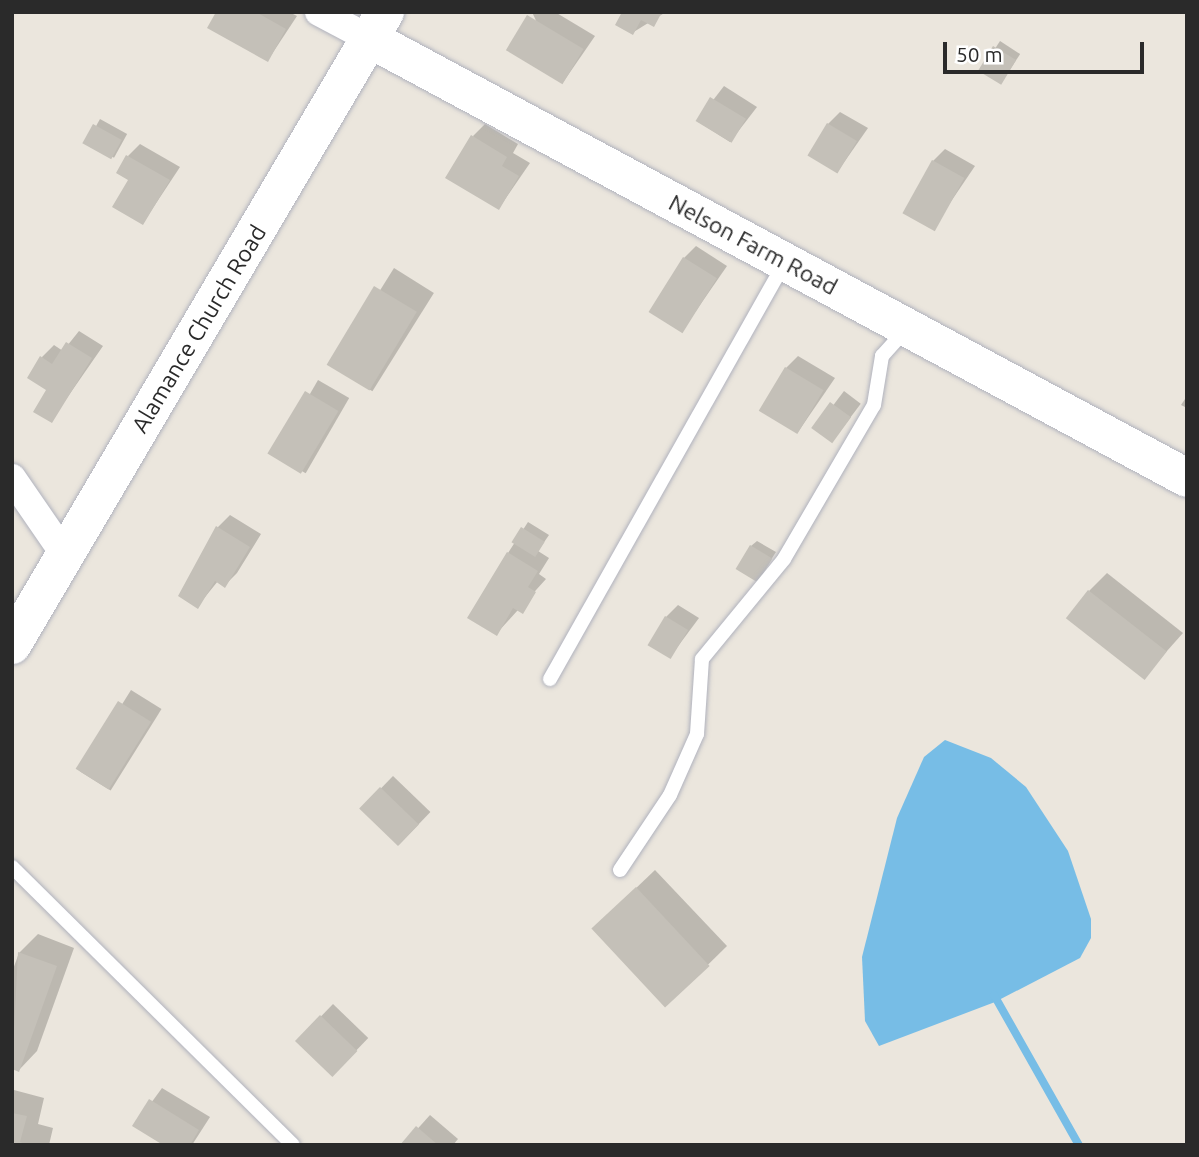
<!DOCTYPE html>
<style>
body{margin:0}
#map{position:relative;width:1199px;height:1157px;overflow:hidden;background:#ebe6dd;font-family:Ubuntu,sans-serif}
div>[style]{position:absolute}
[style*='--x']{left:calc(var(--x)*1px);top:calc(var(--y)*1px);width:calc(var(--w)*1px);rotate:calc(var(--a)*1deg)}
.water>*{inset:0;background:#77bde6}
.shadow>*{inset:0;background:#0003;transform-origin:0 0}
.stream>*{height:8px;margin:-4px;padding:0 4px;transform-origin:4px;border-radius:4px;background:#77bde6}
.building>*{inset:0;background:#c4c0b8;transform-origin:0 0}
.roads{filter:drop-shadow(0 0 2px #b0b2bd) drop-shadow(0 0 2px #b0b2bd)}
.lane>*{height:14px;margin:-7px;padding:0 7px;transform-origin:7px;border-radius:7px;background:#fff}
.street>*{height:28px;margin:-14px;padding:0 14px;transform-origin:14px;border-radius:14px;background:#fff}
.secondary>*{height:38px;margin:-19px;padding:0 19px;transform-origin:19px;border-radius:19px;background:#fff}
span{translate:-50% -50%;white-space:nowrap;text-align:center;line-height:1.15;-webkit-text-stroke:6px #fff;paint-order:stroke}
.street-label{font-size:23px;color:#2a2a2a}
.frame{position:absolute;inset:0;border:14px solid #2a2a2a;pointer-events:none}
.scale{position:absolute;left:943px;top:42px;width:201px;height:32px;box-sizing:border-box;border:4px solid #2a2a2a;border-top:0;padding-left:9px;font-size:21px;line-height:24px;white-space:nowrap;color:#2a2a2a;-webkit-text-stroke:5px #fff;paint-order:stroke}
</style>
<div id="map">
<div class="water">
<div style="clip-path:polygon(945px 740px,991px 758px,1026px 787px,1068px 851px,1091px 919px,1091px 938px,1080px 958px,995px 1002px,879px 1046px,865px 1021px,862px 957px,897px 818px,924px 757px)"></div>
</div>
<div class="shadow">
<div style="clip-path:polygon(218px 12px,289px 12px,297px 16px,268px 60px)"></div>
<div style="clip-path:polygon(532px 12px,555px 12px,595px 36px,564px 81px)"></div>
<div style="clip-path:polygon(624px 12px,666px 12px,632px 33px)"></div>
<div style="left:1000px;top:41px;width:24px;height:34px;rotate:33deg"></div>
<div style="clip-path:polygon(724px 86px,757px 107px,730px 142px,697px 121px)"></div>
<div style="clip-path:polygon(840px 112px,868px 128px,838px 171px,828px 124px)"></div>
<div style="left:100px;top:119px;width:31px;height:27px;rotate:29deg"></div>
<div style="clip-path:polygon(485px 124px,518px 144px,513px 153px,530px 163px,499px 208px,473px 136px)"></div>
<div style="clip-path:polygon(140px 144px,180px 167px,143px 223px,128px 156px)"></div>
<div style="clip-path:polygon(945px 149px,975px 166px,933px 228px,933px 161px)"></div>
<div style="clip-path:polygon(696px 246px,727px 266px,682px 331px,684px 258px)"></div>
<div style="left:394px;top:268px;width:47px;height:116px;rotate:32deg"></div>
<div style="clip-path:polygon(79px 331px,103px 346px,51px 421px,42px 357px,54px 345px,63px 351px)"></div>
<div style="clip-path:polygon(798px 356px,835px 378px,798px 432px,786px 368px)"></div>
<div style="left:318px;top:380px;width:36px;height:87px;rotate:30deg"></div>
<div style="left:844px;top:391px;width:21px;height:48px;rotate:37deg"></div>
<div style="clip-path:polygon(1187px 396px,1187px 408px,1181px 405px)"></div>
<div style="clip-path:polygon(230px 515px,261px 534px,237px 573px,225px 585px,218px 581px,197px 607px,218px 527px)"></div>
<div style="clip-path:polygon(528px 522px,549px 535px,538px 551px,549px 558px,539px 574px,546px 579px,497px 633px,508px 553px)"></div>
<div style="clip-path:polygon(757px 541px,776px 552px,758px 580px,751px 546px)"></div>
<div style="clip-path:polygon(1107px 573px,1183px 633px,1143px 678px,1089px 591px)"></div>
<div style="clip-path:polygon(678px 605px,699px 618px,670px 657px,666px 617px)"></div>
<div style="left:131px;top:690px;width:36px;height:96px;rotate:32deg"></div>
<div style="left:393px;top:776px;width:52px;height:45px;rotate:44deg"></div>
<div style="clip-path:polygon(655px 870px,727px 946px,667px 1005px,612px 911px)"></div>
<div style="clip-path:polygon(38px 934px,74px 948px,37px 1051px,19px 1070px,12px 1067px,12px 972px,19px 953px)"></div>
<div style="left:333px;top:1004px;width:49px;height:51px;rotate:44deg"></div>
<div style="clip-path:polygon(162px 1088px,210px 1117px,192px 1145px,167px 1145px,135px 1125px)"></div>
<div style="clip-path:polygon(14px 1090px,44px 1098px,38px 1124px,53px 1128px,49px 1145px,12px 1145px)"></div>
<div style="clip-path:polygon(430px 1115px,458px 1139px,453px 1145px,403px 1145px)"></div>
</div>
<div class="stream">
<div style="--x:994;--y:995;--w:172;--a:60.5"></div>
</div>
<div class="building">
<div style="clip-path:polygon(216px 12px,256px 12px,286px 29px,268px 62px,207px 28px)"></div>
<div style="clip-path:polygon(622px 12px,662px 12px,654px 27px,641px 20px,633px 35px,615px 25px)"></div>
<div style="left:527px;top:15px;width:66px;height:41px;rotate:31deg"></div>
<div style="left:993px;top:46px;width:27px;height:29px;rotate:31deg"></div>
<div style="left:710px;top:97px;width:42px;height:28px;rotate:31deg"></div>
<div style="left:827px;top:123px;width:35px;height:38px;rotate:31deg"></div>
<div style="left:93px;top:124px;width:33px;height:22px;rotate:29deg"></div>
<div style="clip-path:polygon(471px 135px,507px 157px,502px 166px,519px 176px,499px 210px,445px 178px)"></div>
<div style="clip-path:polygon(126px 155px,170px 180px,143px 225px,112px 207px,128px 180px,116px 173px)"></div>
<div style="left:932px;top:160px;width:37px;height:61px;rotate:29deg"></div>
<div style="left:683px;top:257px;width:40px;height:65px;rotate:32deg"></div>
<div style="left:374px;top:286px;width:50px;height:92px;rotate:31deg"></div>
<div style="clip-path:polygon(66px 342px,92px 358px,52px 423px,33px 412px,46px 390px,27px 378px,40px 356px,52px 364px)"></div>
<div style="left:785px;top:367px;width:45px;height:51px;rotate:31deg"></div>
<div style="left:305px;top:391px;width:39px;height:73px;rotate:31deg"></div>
<div style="left:830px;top:402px;width:26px;height:32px;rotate:36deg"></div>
<div style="clip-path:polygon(216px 526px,250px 547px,225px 588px,215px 581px,198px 609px,178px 596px)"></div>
<div style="left:521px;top:527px;width:28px;height:18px;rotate:32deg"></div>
<div style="left:750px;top:545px;width:26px;height:28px;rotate:31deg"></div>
<div style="clip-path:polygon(507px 552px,538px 571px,528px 587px,536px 592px,523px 614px,513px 608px,497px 636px,467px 618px)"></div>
<div style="left:1088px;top:590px;width:100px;height:36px;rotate:38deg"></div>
<div style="left:665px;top:616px;width:27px;height:34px;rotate:31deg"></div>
<div style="left:118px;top:701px;width:39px;height:80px;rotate:32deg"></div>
<div style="left:380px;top:787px;width:54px;height:30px;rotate:44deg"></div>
<div style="left:636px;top:887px;width:108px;height:61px;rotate:47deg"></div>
<div style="clip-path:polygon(18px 952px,57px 966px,19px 1072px,12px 1069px)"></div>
<div style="left:320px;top:1015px;width:52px;height:36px;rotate:44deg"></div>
<div style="clip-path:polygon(149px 1099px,199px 1130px,190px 1145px,163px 1145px,132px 1126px)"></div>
<div style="clip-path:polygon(12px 1113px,27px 1116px,20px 1142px,27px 1145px,12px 1145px)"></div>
<div style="clip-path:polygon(416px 1126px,438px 1145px,400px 1145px)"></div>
</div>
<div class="roads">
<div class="lane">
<div style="--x:550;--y:679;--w:477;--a:-60.6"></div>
<div style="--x:12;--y:867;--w:395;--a:44.7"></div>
<div style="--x:620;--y:870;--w:90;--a:-56.3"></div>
<div style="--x:670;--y:795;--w:67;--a:-66.1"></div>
<div style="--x:697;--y:734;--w:75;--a:-86.2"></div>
<div style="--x:702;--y:659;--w:129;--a:-50.6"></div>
<div style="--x:784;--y:559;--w:178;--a:-59.7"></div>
<div style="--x:874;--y:405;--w:50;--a:-80.7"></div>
<div style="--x:882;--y:356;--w:36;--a:-48"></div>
</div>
<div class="street">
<div style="--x:319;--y:12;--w:58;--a:27.9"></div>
<div style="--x:12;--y:478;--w:93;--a:55.5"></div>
</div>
<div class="secondary">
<div style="--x:370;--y:39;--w:927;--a:28.25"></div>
<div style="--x:12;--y:645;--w:735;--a:-59.49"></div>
</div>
</div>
<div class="street-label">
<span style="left:753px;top:245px;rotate:28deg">Nelson Farm Road</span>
<span style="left:199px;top:329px;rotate:-59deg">Alamance Church Road</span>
</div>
<div class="frame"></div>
<div class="scale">50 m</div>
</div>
